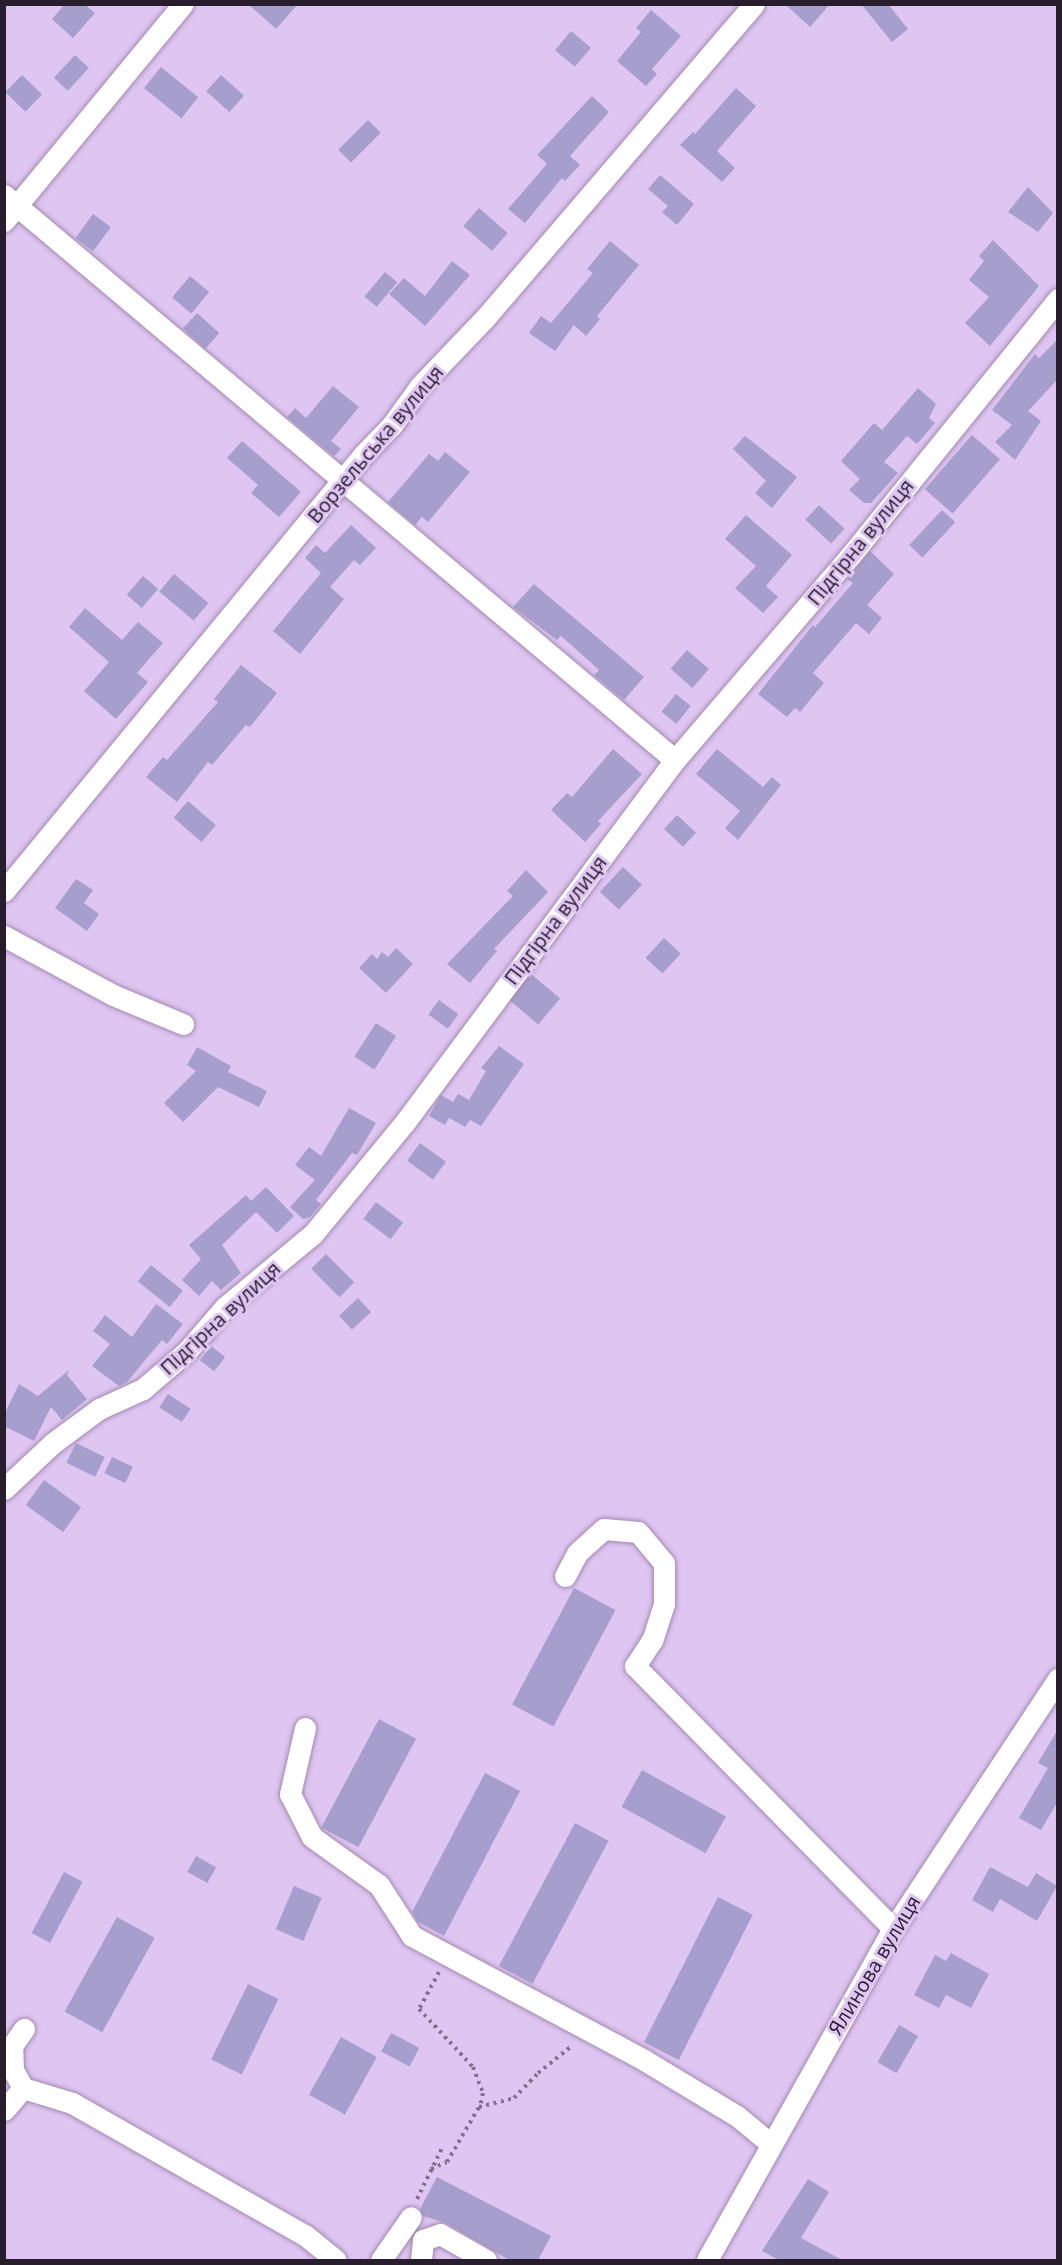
<!DOCTYPE html>
<meta charset="utf-8">
<style>
body{margin:0}
#map{position:relative;width:1062px;height:2265px;overflow:hidden;background:#dfc5f1;font-family:"Open Sans",sans-serif}
div>[style]{position:absolute}
[style*='--x']{left:calc(var(--x)*1px);top:calc(var(--y)*1px);width:calc(var(--w)*1px);rotate:calc(var(--a)*1deg)}
.building>*{inset:0;background:#a69fcd;transform-origin:0 0}
.path>*{height:4px;margin-top:-2px;transform-origin:0;background:repeating-linear-gradient(90deg,#82708e 0 3px,transparent 0 7.5px)}
.roads{filter:drop-shadow(0 0 2px #a289b2) drop-shadow(0 0 2px #a289b2)}
.minor>*{height:21px;margin:-10.5px;padding:0 10.5px;transform-origin:10.5px;border-radius:10.5px;background:#fff}
span{translate:-50% -50%;white-space:nowrap;text-align:center;line-height:1.15;-webkit-text-stroke:6px #dfc5f1;paint-order:stroke}
.street-label{font-size:20px;color:#271d2d}
.frame{position:absolute;inset:0;border:6px solid #271d2d;pointer-events:none}
</style>
<div id="map">
<div class="building">
<div style="clip-path:polygon(65px 4px,84px 4px,95px 13px,73px 38px,52px 19px)"></div>
<div style="clip-path:polygon(248px 4px,298px 4px,276px 29px)"></div>
<div style="clip-path:polygon(785px 4px,830px 4px,810px 27px)"></div>
<div style="clip-path:polygon(861px 4px,888px 4px,908px 29px,892px 42px)"></div>
<div style="clip-path:polygon(651px 10px,681px 36px,652px 69px,657px 74px,646px 86px,617px 61px,641px 32px,636px 28px)"></div>
<div style="left:571px;top:31px;width:26px;height:25px;rotate:40deg"></div>
<div style="left:75px;top:55px;width:19px;height:31px;rotate:43deg"></div>
<div style="left:161px;top:67px;width:48px;height:27px;rotate:39deg"></div>
<div style="left:22px;top:75px;width:28px;height:24px;rotate:44deg"></div>
<div style="left:221px;top:75px;width:31px;height:22px;rotate:42deg"></div>
<div style="clip-path:polygon(736px 88px,756px 106px,717px 151px,735px 168px,722px 182px,680px 145px,693px 132px,695px 134px)"></div>
<div style="clip-path:polygon(592px 96px,609px 112px,570px 156px,580px 165px,565px 181px,562px 178px,525px 223px,508px 209px,547px 164px,537px 155px)"></div>
<div style="left:368px;top:120px;width:18px;height:42px;rotate:45deg"></div>
<div style="clip-path:polygon(660px 175px,694px 204px,677px 225px,662px 212px,668px 206px,648px 189px)"></div>
<div style="clip-path:polygon(1028px 187px,1053px 213px,1038px 232px,1008px 212px)"></div>
<div style="left:479px;top:208px;width:38px;height:24px;rotate:41deg"></div>
<div style="left:93px;top:214px;width:22px;height:30px;rotate:36deg"></div>
<div style="clip-path:polygon(993px 240px,1039px 286px,990px 346px,965px 323px,989px 297px,969px 280px,984px 261px,979px 256px)"></div>
<div style="clip-path:polygon(610px 241px,639px 265px,597px 316px,600px 319px,586px 336px,574px 325px,555px 351px,529px 333px,541px 316px,551px 323px,593px 273px,587px 269px)"></div>
<div style="clip-path:polygon(452px 261px,470px 275px,425px 326px,389px 294px,404px 278px,425px 296px)"></div>
<div style="left:385px;top:272px;width:16px;height:32px;rotate:40deg"></div>
<div style="left:190px;top:276px;width:25px;height:28px;rotate:40deg"></div>
<div style="left:197px;top:313px;width:30px;height:21px;rotate:42deg"></div>
<div style="clip-path:polygon(1058px 339px,1058px 379px,1028px 411px,1041px 421px,1015px 460px,995px 442px,1012px 425px,992px 410px,1035px 354px,1039px 358px)"></div>
<div style="clip-path:polygon(333px 386px,359px 407px,331px 441px,341px 449px,334px 456px,287px 417px,295px 408px,306px 418px)"></div>
<div style="clip-path:polygon(918px 388px,936px 404px,929px 418px,935px 423px,917px 444px,907px 436px,884px 462px,898px 473px,871px 503px,864px 503px,849px 490px,860px 479px,841px 461px,874px 423px,882px 430px)"></div>
<div style="left:972px;top:435px;width:37px;height:72px;rotate:41deg"></div>
<div style="clip-path:polygon(745px 436px,797px 477px,772px 508px,755px 493px,766px 481px,733px 449px)"></div>
<div style="clip-path:polygon(242px 441px,301px 492px,279px 517px,251px 493px,258px 485px,227px 458px)"></div>
<div style="clip-path:polygon(445px 452px,470px 472px,428px 522px,422px 517px,415px 525px,388px 502px,429px 454px,438px 461px)"></div>
<div style="left:819px;top:505px;width:35px;height:20px;rotate:43deg"></div>
<div style="left:942px;top:510px;width:18px;height:48px;rotate:43deg"></div>
<div style="clip-path:polygon(746px 515px,792px 555px,766px 586px,778px 597px,763px 613px,735px 588px,756px 566px,725px 539px)"></div>
<div style="clip-path:polygon(351px 525px,376px 548px,360px 565px,354px 560px,330px 587px,344px 599px,300px 654px,273px 631px,321px 573px,305px 558px,316px 545px,325px 553px)"></div>
<div style="clip-path:polygon(870px 551px,894px 574px,867px 605px,882px 618px,869px 634px,856px 623px,813px 673px,824px 683px,800px 712px,795px 708px,787px 717px,758px 694px,813px 625px,815px 627px,853px 583px,847px 579px)"></div>
<div style="left:174px;top:574px;width:45px;height:23px;rotate:40deg"></div>
<div style="left:143px;top:576px;width:20px;height:25px;rotate:41deg"></div>
<div style="clip-path:polygon(534px 584px,644px 677px,624px 700px,594px 675px,599px 670px,561px 636px,557px 640px,513px 607px)"></div>
<div style="clip-path:polygon(85px 608px,122px 640px,138px 622px,163px 643px,137px 673px,148px 682px,116px 719px,84px 691px,109px 662px,69px 627px)"></div>
<div style="left:687px;top:650px;width:29px;height:25px;rotate:41deg"></div>
<div style="clip-path:polygon(241px 665px,277px 693px,250px 727px,246px 725px,212px 765px,208px 762px,177px 802px,146px 777px,163px 757px,167px 760px,218px 702px,214px 699px)"></div>
<div style="left:676px;top:694px;width:19px;height:23px;rotate:39deg"></div>
<div style="clip-path:polygon(613px 749px,642px 774px,598px 821px,601px 824px,585px 842px,551px 810px,567px 793px,572px 797px)"></div>
<div style="clip-path:polygon(717px 749px,763px 787px,772px 777px,781px 785px,738px 840px,725px 828px,740px 811px,696px 774px)"></div>
<div style="left:188px;top:801px;width:37px;height:22px;rotate:41deg"></div>
<div style="left:677px;top:815px;width:26px;height:19px;rotate:43deg"></div>
<div style="left:623px;top:867px;width:26px;height:34px;rotate:43deg"></div>
<div style="clip-path:polygon(526px 870px,548px 892px,494px 949px,497px 951px,470px 983px,447px 964px,513px 896px,507px 891px)"></div>
<div style="clip-path:polygon(76px 879px,93px 890px,84px 903px,99px 914px,87px 931px,55px 908px)"></div>
<div style="left:664px;top:938px;width:23px;height:27px;rotate:43deg"></div>
<div style="clip-path:polygon(396px 948px,413px 964px,386px 993px,359px 968px,372px 954px,377px 959px,382px 952px,388px 957px)"></div>
<div style="left:531px;top:974px;width:38px;height:34px;rotate:40deg"></div>
<div style="left:439px;top:1000px;width:24px;height:18px;rotate:36deg"></div>
<div style="left:376px;top:1023px;width:24px;height:40px;rotate:33deg"></div>
<div style="clip-path:polygon(499px 1046px,524px 1064px,481px 1126px,470px 1120px,465px 1127px,449px 1118px,445px 1125px,429px 1116px,441px 1095px,453px 1102px,458px 1094px,469px 1100px,486px 1071px,481px 1068px)"></div>
<div style="clip-path:polygon(197px 1047px,231px 1066px,228px 1072px,267px 1091px,259px 1107px,218px 1087px,183px 1122px,164px 1103px,196px 1071px,187px 1065px)"></div>
<div style="clip-path:polygon(349px 1108px,376px 1123px,357px 1155px,352px 1153px,316px 1200px,321px 1204px,310px 1217px,303px 1219px,290px 1207px,315px 1180px,295px 1165px,309px 1147px,321px 1156px)"></div>
<div style="left:420px;top:1143px;width:32px;height:22px;rotate:36deg"></div>
<div style="clip-path:polygon(266px 1187px,294px 1216px,277px 1233px,256px 1212px,222px 1245px,241px 1273px,221px 1290px,212px 1281px,199px 1296px,182px 1280px,201px 1259px,189px 1245px,246px 1195px,251px 1201px)"></div>
<div style="left:376px;top:1202px;width:34px;height:21px;rotate:37deg"></div>
<div style="left:326px;top:1254px;width:40px;height:21px;rotate:45deg"></div>
<div style="left:151px;top:1265px;width:41px;height:21px;rotate:39deg"></div>
<div style="left:358px;top:1298px;width:19px;height:26px;rotate:47deg"></div>
<div style="clip-path:polygon(156px 1304px,183px 1324px,167px 1344px,162px 1340px,127px 1382px,119px 1386px,92px 1366px,110px 1344px,93px 1331px,105px 1315px,132px 1337px)"></div>
<div style="left:211px;top:1346px;width:18px;height:18px;rotate:38deg"></div>
<div style="clip-path:polygon(69px 1370px,67px 1375px,87px 1399px,62px 1420px,51px 1407px,34px 1441px,4px 1426px,4px 1415px,19px 1384px,38px 1396px)"></div>
<div style="left:168px;top:1394px;width:27px;height:16px;rotate:33deg"></div>
<div style="left:76px;top:1443px;width:32px;height:22px;rotate:26deg"></div>
<div style="left:112px;top:1457px;width:23px;height:18px;rotate:25deg"></div>
<div style="left:44px;top:1480px;width:46px;height:31px;rotate:36deg"></div>
<div style="left:574px;top:1588px;width:47px;height:132px;rotate:28deg"></div>
<div style="left:379px;top:1719px;width:42px;height:123px;rotate:28deg"></div>
<div style="clip-path:polygon(1058px 1729px,1058px 1801px,1041px 1830px,1019px 1818px,1048px 1768px,1038px 1763px)"></div>
<div style="left:642px;top:1770px;width:96px;height:42px;rotate:29deg"></div>
<div style="clip-path:polygon(485px 1773px,520px 1791px,444px 1936px,418px 1922px,412px 1912px)"></div>
<div style="left:575px;top:1823px;width:38px;height:162px;rotate:28deg"></div>
<div style="left:196px;top:1856px;width:23px;height:18px;rotate:29deg"></div>
<div style="clip-path:polygon(990px 1867px,1028px 1887px,1036px 1873px,1057px 1886px,1037px 1921px,1000px 1899px,993px 1912px,972px 1900px)"></div>
<div style="left:64px;top:1872px;width:21px;height:69px;rotate:28deg"></div>
<div style="left:294px;top:1886px;width:30px;height:47px;rotate:23deg"></div>
<div style="left:718px;top:1897px;width:39px;height:163px;rotate:27deg"></div>
<div style="left:117px;top:1917px;width:43px;height:108px;rotate:29deg"></div>
<div style="clip-path:polygon(951px 1953px,989px 1974px,971px 2008px,946px 1995px,939px 2008px,914px 1995px,935px 1955px,946px 1961px)"></div>
<div style="left:248px;top:1984px;width:34px;height:84px;rotate:26deg"></div>
<div style="left:899px;top:2025px;width:22px;height:43px;rotate:30deg"></div>
<div style="left:391px;top:2033px;width:32px;height:21px;rotate:28deg"></div>
<div style="left:341px;top:2037px;width:41px;height:66px;rotate:29deg"></div>
<div style="clip-path:polygon(437px 2177px,551px 2236px,538px 2260px,509px 2260px,446px 2223px,423px 2216px,420px 2209px)"></div>
<div style="clip-path:polygon(808px 2179px,829px 2192px,801px 2238px,842px 2260px,779px 2260px,762px 2251px)"></div>
</div>
<div class="path">
<div style="--x:439;--y:1972;--w:42;--a:118.4"></div>
<div style="--x:419;--y:2009;--w:79;--a:47"></div>
<div style="--x:473;--y:2067;--w:28;--a:69"></div>
<div style="--x:483;--y:2093;--w:14;--a:102"></div>
<div style="--x:431;--y:2169;--w:17;--a:-24"></div>
<div style="--x:447;--y:2162;--w:64;--a:-59.8"></div>
<div style="--x:479;--y:2107;--w:36;--a:-14"></div>
<div style="--x:514;--y:2098;--w:35;--a:-46"></div>
<div style="--x:538;--y:2073;--w:45;--a:-38.7"></div>
<div style="--x:417;--y:2199;--w:57;--a:-63.9"></div>
</div>
<div class="roads">
<div class="minor">
<div style="--x:4;--y:195;--w:877;--a:40.1"></div>
<div style="--x:4;--y:221;--w:281;--a:-50.5"></div>
<div style="--x:4;--y:891;--w:565;--a:-50.53"></div>
<div style="--x:363;--y:455;--w:42;--a:-46"></div>
<div style="--x:392;--y:425;--w:48;--a:-54.3"></div>
<div style="--x:420;--y:386;--w:94;--a:-46.3"></div>
<div style="--x:485;--y:318;--w:413;--a:-49.4"></div>
<div style="--x:4;--y:936;--w:124;--a:28.4"></div>
<div style="--x:113;--y:995;--w:76;--a:22.5"></div>
<div style="--x:4;--y:1489;--w:67;--a:-43.2"></div>
<div style="--x:53;--y:1443;--w:57;--a:-36.5"></div>
<div style="--x:99;--y:1409;--w:48;--a:-24.4"></div>
<div style="--x:143;--y:1389;--w:58;--a:-40.8"></div>
<div style="--x:187;--y:1351;--w:58;--a:-49.2"></div>
<div style="--x:225;--y:1307;--w:114;--a:-39.7"></div>
<div style="--x:313;--y:1234;--w:145;--a:-50.6"></div>
<div style="--x:405;--y:1122;--w:452;--a:-53.3"></div>
<div style="--x:675;--y:760;--w:269;--a:-49.4"></div>
<div style="--x:850;--y:556;--w:331;--a:-51"></div>
<div style="--x:565;--y:1576;--w:26;--a:-62"></div>
<div style="--x:577;--y:1553;--w:36;--a:-42"></div>
<div style="--x:604;--y:1529;--w:34;--a:5"></div>
<div style="--x:638;--y:1532;--w:40;--a:50"></div>
<div style="--x:664;--y:1563;--w:41;--a:90"></div>
<div style="--x:664;--y:1604;--w:38;--a:108"></div>
<div style="--x:652;--y:1640;--w:31;--a:123"></div>
<div style="--x:635;--y:1666;--w:368;--a:45.5"></div>
<div style="--x:305;--y:1728;--w:68;--a:102.8"></div>
<div style="--x:290;--y:1794;--w:48;--a:62.9"></div>
<div style="--x:312;--y:1837;--w:82;--a:35.6"></div>
<div style="--x:379;--y:1885;--w:61;--a:57.1"></div>
<div style="--x:412;--y:1936;--w:263;--a:28.1"></div>
<div style="--x:644;--y:2060;--w:109;--a:31.1"></div>
<div style="--x:737;--y:2116;--w:44;--a:39.5"></div>
<div style="--x:23;--y:2088;--w:21;--a:-119"></div>
<div style="--x:13;--y:2070;--w:24;--a:-92"></div>
<div style="--x:12;--y:2046;--w:21;--a:-55"></div>
<div style="--x:4;--y:2110;--w:29;--a:-49"></div>
<div style="--x:23;--y:2088;--w:51;--a:17"></div>
<div style="--x:72;--y:2103;--w:269;--a:29.6"></div>
<div style="--x:306;--y:2236;--w:38;--a:39"></div>
<div style="--x:381;--y:2260;--w:52;--a:-55.1"></div>
<div style="--x:421;--y:2260;--w:20;--a:-84"></div>
<div style="--x:423;--y:2240;--w:18;--a:-19"></div>
<div style="--x:440;--y:2234;--w:53;--a:29.5"></div>
<div style="--x:707;--y:2260;--w:380;--a:-60.7"></div>
<div style="--x:893;--y:1929;--w:300;--a:-56.6"></div>
</div>
</div>
<div class="street-label">
<span style="left:375px;top:444px;rotate:-50deg">Ворзельська вулиця</span>
<span style="left:860px;top:542px;rotate:-51deg">Підгірна вулиця</span>
<span style="left:555px;top:920px;rotate:-53deg">Підгірна вулиця</span>
<span style="left:220px;top:1318px;rotate:-43deg">Підгірна вулиця</span>
<span style="left:874px;top:1965px;rotate:-59deg">Ялинова вулиця</span>
</div>
<div class="frame"></div>
</div>
